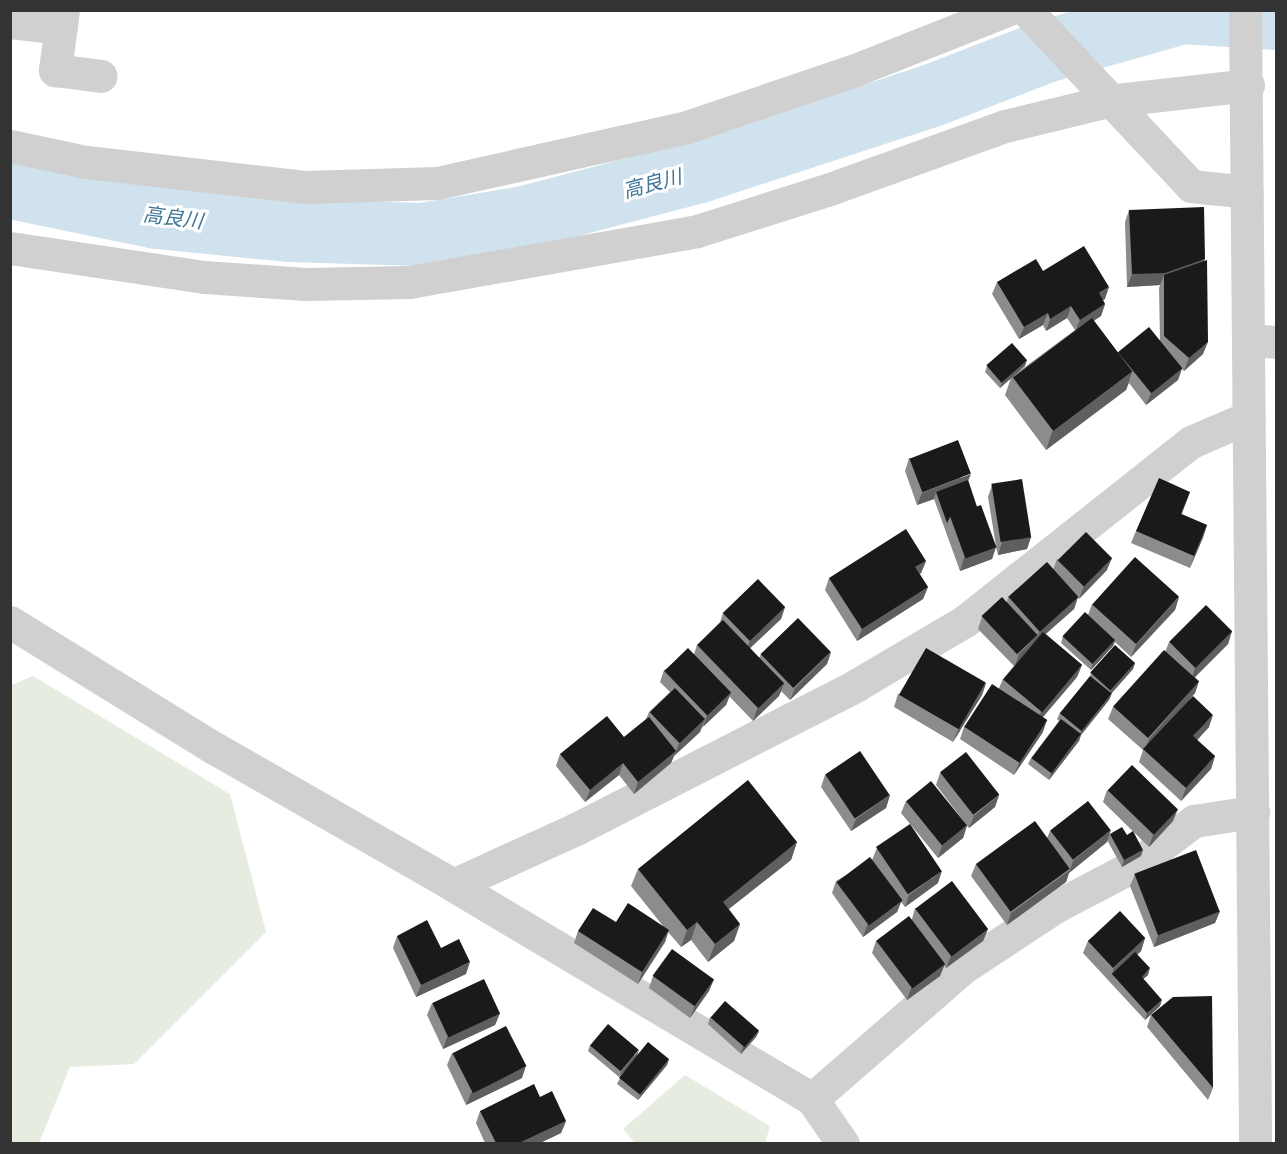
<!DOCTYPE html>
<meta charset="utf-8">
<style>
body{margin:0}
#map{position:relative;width:1287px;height:1154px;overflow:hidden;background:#fff;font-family:"Asap Condensed","Noto Sans JP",sans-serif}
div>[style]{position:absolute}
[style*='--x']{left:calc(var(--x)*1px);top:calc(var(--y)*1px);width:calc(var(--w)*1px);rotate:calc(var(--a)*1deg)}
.green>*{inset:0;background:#e6ecdf}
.river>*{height:63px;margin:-31.5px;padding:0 31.5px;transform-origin:31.5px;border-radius:31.5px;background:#cfe2ee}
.minor>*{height:33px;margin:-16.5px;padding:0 16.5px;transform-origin:16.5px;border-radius:16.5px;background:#d0d0d0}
.wall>*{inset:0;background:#8c8c8c}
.shaded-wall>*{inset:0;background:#5f5f5f}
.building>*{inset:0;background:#1a1a1a;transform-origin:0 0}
span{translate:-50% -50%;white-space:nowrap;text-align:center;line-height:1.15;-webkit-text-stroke:6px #fff;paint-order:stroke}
.water-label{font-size:20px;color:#3f7597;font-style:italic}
.frame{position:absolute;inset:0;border:12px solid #333;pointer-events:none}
</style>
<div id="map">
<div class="green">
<div style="clip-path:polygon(33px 676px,230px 794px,266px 932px,134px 1064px,70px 1067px,39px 1143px,11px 1144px,10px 686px)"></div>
<div style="clip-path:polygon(685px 1075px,770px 1126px,765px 1143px,635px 1143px,623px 1129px)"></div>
</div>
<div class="river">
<div style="--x:10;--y:187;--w:149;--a:11.6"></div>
<div style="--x:156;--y:217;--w:133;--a:5.6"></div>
<div style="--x:288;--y:230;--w:133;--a:1.7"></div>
<div style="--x:421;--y:234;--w:104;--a:-9.4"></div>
<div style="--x:524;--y:217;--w:181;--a:-14.7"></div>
<div style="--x:699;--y:171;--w:242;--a:-18.1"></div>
<div style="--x:929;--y:96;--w:124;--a:-21.2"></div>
<div style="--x:1045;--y:51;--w:142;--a:-15.9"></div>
<div style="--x:1182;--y:12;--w:94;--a:3.7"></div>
</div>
<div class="minor">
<div style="--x:63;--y:10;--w:61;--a:97.6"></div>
<div style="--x:55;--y:70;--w:46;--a:7.4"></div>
<div style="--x:1026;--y:10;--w:241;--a:46.8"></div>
<div style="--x:1191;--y:186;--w:56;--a:6.1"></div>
<div style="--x:1245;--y:10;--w:1134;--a:89.49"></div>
<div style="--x:10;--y:22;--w:51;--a:6.7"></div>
<div style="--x:10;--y:146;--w:78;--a:11.9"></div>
<div style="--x:86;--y:162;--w:220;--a:6.5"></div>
<div style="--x:305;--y:187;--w:132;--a:-1.7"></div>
<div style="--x:437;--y:183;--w:256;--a:-12.6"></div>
<div style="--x:687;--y:127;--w:177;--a:-18.7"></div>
<div style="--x:855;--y:70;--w:163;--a:-21.5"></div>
<div style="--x:10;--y:248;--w:196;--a:8.5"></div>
<div style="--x:204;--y:277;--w:102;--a:3.9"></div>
<div style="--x:306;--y:284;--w:103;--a:-1.1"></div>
<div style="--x:409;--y:282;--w:292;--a:-10"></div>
<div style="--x:697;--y:231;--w:136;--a:-17.5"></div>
<div style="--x:827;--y:190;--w:189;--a:-19.8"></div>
<div style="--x:1005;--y:126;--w:106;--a:-13.6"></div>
<div style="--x:1108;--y:101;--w:141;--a:-6.5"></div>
<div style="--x:1249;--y:340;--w:27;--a:4"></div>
<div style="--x:10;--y:622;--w:242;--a:31.7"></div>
<div style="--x:216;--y:749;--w:273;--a:29.8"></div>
<div style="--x:453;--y:885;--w:418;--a:30.8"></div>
<div style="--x:812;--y:1099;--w:55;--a:55.4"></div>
<div style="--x:453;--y:885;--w:135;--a:-24.5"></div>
<div style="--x:576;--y:829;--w:314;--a:-27.1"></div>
<div style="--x:855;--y:686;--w:128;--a:-30.6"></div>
<div style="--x:965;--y:621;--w:288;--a:-38.4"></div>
<div style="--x:1191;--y:442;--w:63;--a:-23.3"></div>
<div style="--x:812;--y:1099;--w:201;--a:-41"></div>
<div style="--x:964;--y:967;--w:109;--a:-33.4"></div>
<div style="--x:1055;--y:907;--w:90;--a:-27.7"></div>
<div style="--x:1135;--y:865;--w:74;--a:-36.7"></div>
<div style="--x:1194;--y:821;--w:60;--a:-8.7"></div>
</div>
<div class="wall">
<div style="clip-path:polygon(1129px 210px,1204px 261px,1203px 354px,1184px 371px,1182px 369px,1178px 380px,1146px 405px,1129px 383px,1126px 390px,1046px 450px,1005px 395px,1011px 378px,1000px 388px,985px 372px,987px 366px,1025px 366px,1017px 373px,1075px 330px,1067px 318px,1046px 331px,1043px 325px,1019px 339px,992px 294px,997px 282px,1043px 271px,1105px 299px,1103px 300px,1105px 304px,1101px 316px,1094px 321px,1118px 353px,1160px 340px,1159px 288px,1160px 285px,1127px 287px,1125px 222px)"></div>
<div style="clip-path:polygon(909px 458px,968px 480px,977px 507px,996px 546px,988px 497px,992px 485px,1031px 537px,1027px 549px,998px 555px,996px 547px,992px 559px,960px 571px,934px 499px,917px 505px,905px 471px)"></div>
<div style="clip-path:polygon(1190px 492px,1182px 514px,1207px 525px,1190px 568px,1131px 543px,1136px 531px)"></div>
<div style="clip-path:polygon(1057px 559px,1107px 570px,1079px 599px,1078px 597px,1074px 609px,1046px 634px,1082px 665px,1077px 677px,1043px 717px,1043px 732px,1014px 775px,960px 739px,964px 727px,999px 688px,1003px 679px,1014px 666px,978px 629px,982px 617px,1007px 602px,1008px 597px,1053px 570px)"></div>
<div style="clip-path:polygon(926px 561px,921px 573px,920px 574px,928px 587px,923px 599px,857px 641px,825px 590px,829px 578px)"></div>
<div style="clip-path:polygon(1179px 597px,1175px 610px,1131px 657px,1115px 642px,1113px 646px,1091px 670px,1061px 643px,1063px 636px,1088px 615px,1092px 604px)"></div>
<div style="clip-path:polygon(785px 607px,781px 619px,750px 648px,759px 658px,761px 654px,831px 652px,827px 664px,790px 700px,781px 691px,779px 696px,753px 721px,729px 696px,726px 705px,702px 727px,700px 732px,674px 756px,671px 763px,634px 794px,619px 775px,585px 802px,556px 766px,560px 754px,624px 737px,646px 719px,649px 712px,670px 692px,660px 682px,664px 670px,694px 654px,697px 645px,720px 622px,723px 613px)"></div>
<div style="clip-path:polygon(1232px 631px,1228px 644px,1195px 677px,1199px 681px,1195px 693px,1190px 699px,1209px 727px,1197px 740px,1215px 756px,1211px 769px,1181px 801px,1139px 762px,1143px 750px,1108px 719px,1113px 707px,1165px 652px,1169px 642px)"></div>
<div style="clip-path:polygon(1135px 663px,1133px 669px,1111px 694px,1109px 700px,1081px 735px,1079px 741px,1049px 780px,1028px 764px,1031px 758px,1059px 721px,1057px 719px,1060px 713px,1090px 677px,1091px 673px)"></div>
<div style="clip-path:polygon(986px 683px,982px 695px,953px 742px,894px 707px,898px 694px)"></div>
<div style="clip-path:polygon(940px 773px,999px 795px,995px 807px,969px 828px,967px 826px,963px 838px,938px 858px,901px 813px,906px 801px,965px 823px,936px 785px)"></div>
<div style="clip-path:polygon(825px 775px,890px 795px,886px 808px,851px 831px,821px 787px)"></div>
<div style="clip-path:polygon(1107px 790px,1173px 821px,1149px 847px,1103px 802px)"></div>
<div style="clip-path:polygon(1050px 831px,1110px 834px,1141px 856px,1122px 867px,1107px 840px,1107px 842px,1069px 873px,1066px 882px,1007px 925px,971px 876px,976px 864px,1047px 838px)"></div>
<div style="clip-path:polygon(797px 842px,791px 860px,729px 909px,740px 924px,734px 941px,708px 962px,691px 940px,681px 947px,668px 932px,665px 942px,638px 984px,574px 943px,578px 931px,616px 922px,663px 926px,631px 886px,638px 869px)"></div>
<div style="clip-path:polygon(877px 848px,938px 883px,905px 907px,901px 902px,897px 912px,863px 937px,832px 893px,836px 881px,872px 860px)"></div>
<div style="clip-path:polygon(1135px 874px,1220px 911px,1215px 923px,1154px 947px,1130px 886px)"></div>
<div style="clip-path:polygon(915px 908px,988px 929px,983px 941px,946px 968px,944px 965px,940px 976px,907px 1000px,872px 953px,876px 941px,912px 919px)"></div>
<div style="clip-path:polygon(397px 936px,441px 948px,466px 974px,416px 997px,393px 948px)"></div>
<div style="clip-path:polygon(1145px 938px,1141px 951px,1137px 955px,1148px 975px,1143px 979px,1160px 1006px,1145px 1020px,1083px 953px,1088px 941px)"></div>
<div style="clip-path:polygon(653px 976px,714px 979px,709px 991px,690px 1018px,649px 988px)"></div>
<div style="clip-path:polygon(432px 1003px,500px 1013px,495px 1025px,443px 1049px,427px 1015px)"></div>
<div style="clip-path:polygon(1151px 1015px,1213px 1088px,1208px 1100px,1147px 1027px)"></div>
<div style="clip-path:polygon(710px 1017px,759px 1031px,756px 1037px,741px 1054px,708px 1024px)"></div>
<div style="clip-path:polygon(590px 1045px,637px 1056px,669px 1059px,667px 1065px,638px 1100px,617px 1084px,620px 1078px,634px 1060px,619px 1077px,588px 1051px)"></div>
<div style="clip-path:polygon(452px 1053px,522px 1078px,466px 1105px,447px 1065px)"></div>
<div style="clip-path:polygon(540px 1097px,566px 1121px,561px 1133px,540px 1143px,485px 1143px,476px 1123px,480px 1111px)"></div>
</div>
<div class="shaded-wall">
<div style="clip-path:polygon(1205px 259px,1201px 271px,1164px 275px,1160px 285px,1127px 287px,1132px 274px)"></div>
<div style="clip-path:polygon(1109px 287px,1105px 299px,1095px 305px,1099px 293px)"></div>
<div style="clip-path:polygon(1105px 304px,1101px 316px,1075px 332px,1080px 320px)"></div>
<div style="clip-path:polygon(1071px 306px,1067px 318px,1046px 331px,1050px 319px)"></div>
<div style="clip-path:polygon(1048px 313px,1043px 325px,1019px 339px,1024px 327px)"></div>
<div style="clip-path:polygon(1208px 342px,1203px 354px,1184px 371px,1189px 358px)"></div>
<div style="clip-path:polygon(1027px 360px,1025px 366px,1000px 388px,1002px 382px)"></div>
<div style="clip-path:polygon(1182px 368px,1178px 380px,1146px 405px,1151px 393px)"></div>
<div style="clip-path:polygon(1132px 372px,1126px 390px,1046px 450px,1052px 432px)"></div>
<div style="clip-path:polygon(971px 474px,966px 486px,936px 492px,934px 499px,917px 505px,922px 493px)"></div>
<div style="clip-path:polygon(1207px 525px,1203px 538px,1190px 568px,1194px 556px)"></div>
<div style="clip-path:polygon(1031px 537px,1027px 549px,998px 555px,1002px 542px)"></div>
<div style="clip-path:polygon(996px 547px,992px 559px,960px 571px,964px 558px)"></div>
<div style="clip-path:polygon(1112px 558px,1107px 570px,1079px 599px,1084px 586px)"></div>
<div style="clip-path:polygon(926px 561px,921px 573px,911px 579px,915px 567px)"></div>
<div style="clip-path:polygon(928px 587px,923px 599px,857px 641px,862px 629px)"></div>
<div style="clip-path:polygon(1078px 597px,1074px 609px,1035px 643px,1015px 666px,1019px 654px,1038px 635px,1040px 631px)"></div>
<div style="clip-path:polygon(1179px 597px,1175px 610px,1131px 657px,1136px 645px)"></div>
<div style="clip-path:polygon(785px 607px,781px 619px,745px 653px,750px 641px)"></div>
<div style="clip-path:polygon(1232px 631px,1228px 644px,1191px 681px,1195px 668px)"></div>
<div style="clip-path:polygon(1115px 640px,1113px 646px,1091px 670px,1093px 664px)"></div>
<div style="clip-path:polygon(831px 652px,827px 664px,790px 700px,795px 688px)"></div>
<div style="clip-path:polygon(1135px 663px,1133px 669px,1109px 696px,1111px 690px)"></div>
<div style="clip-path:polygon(1082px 665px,1077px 677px,1037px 724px,1041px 712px)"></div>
<div style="clip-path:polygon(1199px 681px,1195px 693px,1145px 751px,1149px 739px)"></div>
<div style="clip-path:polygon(986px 683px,982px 695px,953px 742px,958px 730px)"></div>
<div style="clip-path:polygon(784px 684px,779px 696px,753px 721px,757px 709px)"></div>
<div style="clip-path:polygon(731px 693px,726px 705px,703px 727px,707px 715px)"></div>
<div style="clip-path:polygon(1112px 694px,1109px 700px,1081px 735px,1079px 741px,1049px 780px,1051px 773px,1079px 737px,1081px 731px)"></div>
<div style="clip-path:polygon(1213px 715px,1209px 727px,1189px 749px,1193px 736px)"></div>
<div style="clip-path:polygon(705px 719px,700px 732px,674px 756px,679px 744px)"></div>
<div style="clip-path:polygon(1047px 720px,1043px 732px,1014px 775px,1019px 763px)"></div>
<div style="clip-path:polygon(676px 751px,671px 763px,634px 794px,638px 782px)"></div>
<div style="clip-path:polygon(1215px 756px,1211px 769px,1181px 801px,1186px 788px)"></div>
<div style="clip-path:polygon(623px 763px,619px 775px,585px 802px,590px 790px)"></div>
<div style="clip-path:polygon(890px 795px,886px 808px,851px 831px,856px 819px)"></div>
<div style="clip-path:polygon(999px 795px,995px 807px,969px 828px,974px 816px)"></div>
<div style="clip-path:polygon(1178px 809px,1173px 821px,1149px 847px,1153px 835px)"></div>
<div style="clip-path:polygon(967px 825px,963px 838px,938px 858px,942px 846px)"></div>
<div style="clip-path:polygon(1111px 830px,1107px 842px,1069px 873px,1066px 882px,1007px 925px,1011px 913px,1070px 870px,1073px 861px)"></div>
<div style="clip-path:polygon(797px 842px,791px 860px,716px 919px,723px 902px)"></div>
<div style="clip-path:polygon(1143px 850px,1141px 856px,1122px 867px,1124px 860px)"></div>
<div style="clip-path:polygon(942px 871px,938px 883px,905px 907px,909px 895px)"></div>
<div style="clip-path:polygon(902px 900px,897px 912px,863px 937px,867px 925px)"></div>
<div style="clip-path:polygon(1220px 911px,1215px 923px,1154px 947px,1158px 935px)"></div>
<div style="clip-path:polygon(697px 922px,691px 940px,681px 947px,687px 930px)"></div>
<div style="clip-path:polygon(740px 924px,734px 941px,708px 962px,715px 944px)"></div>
<div style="clip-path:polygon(988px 929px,983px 941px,946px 968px,951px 956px)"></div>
<div style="clip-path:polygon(669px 930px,665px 942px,638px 984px,642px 972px)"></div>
<div style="clip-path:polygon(1145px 938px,1141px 951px,1114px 977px,1112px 974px,1109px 981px,1114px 968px)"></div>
<div style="clip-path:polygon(470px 962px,466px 974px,416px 997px,421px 985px)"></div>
<div style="clip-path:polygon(945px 964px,940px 976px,907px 1000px,911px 988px)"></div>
<div style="clip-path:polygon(1150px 968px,1148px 975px,1139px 983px,1142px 977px)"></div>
<div style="clip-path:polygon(714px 979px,709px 991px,690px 1018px,695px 1006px)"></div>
<div style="clip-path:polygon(1162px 1000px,1160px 1006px,1145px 1020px,1147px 1013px)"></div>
<div style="clip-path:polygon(500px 1013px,495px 1025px,443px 1049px,447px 1037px)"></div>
<div style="clip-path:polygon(759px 1031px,756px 1037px,741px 1054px,743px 1047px)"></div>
<div style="clip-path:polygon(639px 1050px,637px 1057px,619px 1077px,622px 1071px)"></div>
<div style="clip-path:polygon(669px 1059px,667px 1065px,638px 1100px,641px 1094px)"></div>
<div style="clip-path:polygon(526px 1066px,522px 1078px,466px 1105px,471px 1093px)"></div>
<div style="clip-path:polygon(566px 1121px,561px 1133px,540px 1143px,519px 1143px)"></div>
</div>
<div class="building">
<div style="clip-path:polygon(1204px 207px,1205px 259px,1165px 273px,1132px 274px,1129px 210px)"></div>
<div style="clip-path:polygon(1084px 246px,1109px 287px,1099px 293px,1105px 304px,1080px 320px,1071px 306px,1050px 319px,1048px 313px,1024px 327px,997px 282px,1036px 259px,1043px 271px)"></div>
<div style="clip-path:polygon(1207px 260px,1208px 342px,1189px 358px,1164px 336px,1164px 275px)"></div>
<div style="left:1092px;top:318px;width:67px;height:99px;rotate:53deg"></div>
<div style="left:1149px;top:327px;width:53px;height:40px;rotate:51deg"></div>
<div style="left:1012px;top:343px;width:23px;height:34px;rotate:49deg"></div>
<div style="left:958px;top:440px;width:36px;height:52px;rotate:69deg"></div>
<div style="clip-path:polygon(1159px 478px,1190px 492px,1181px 514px,1207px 525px,1194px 556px,1136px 531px)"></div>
<div style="left:1022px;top:479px;width:59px;height:31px;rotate:81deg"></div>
<div style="clip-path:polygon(968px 480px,977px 507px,950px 517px,947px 523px,936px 492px)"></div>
<div style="left:981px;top:505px;width:45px;height:33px;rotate:70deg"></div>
<div style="clip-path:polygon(906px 529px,926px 561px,915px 567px,928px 587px,862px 629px,829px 578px)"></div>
<div style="left:1086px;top:532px;width:37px;height:40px;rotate:45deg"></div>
<div style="left:1135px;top:557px;width:59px;height:64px;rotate:42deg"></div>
<div style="left:1047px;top:562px;width:47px;height:52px;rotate:48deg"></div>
<div style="left:758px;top:579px;width:39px;height:49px;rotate:46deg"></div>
<div style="left:1002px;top:597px;width:52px;height:28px;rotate:47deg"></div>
<div style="left:1206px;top:605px;width:37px;height:52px;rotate:45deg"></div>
<div style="left:1085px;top:612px;width:41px;height:33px;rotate:43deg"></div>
<div style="left:798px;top:618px;width:47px;height:52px;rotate:46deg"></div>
<div style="left:723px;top:620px;width:88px;height:36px;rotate:46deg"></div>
<div style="left:1043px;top:632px;width:51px;height:62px;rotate:40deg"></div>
<div style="left:1115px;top:645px;width:27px;height:37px;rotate:42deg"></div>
<div style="left:688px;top:648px;width:62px;height:33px;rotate:46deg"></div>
<div style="left:926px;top:648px;width:69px;height:54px;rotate:30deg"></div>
<div style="left:1164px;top:650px;width:47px;height:76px;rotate:42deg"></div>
<div style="left:1090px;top:676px;width:28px;height:48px;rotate:39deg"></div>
<div style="left:992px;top:684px;width:66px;height:51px;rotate:33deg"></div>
<div style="left:675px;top:688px;width:43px;height:35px;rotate:46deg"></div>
<div style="clip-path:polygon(1193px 696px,1213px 715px,1193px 736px,1215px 756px,1186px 788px,1143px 749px)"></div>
<div style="clip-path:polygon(607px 716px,624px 737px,649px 717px,676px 751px,638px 782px,623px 763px,590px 790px,560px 754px)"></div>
<div style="left:1061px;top:719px;width:25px;height:49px;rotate:37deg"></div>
<div style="left:860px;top:751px;width:53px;height:42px;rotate:56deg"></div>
<div style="left:966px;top:752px;width:54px;height:33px;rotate:52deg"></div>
<div style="left:1132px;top:765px;width:64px;height:35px;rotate:44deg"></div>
<div style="clip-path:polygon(748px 780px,797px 842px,723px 902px,740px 924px,715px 944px,697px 922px,687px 930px,638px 869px)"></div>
<div style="left:931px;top:781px;width:57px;height:32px;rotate:51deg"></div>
<div style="left:1088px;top:801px;width:37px;height:48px;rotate:52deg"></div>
<div style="left:1035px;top:821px;width:59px;height:73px;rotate:54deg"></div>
<div style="left:910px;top:824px;width:57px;height:41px;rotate:56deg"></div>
<div style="clip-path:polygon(1122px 827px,1127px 835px,1133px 831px,1143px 850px,1124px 860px,1110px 834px)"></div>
<div style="left:1196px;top:850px;width:66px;height:66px;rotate:69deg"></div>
<div style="left:870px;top:857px;width:54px;height:42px;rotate:53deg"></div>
<div style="left:952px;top:881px;width:60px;height:46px;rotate:53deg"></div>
<div style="clip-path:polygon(628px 903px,669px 930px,642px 972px,578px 931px,593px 908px,616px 922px)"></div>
<div style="left:1120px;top:911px;width:37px;height:44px;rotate:47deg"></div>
<div style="left:909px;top:916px;width:60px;height:41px;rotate:53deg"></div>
<div style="clip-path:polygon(427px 920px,441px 948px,459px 939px,470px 962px,421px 985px,397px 936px)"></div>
<div style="left:672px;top:949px;width:52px;height:33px;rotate:36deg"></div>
<div style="clip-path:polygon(1135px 952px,1150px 968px,1142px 977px,1162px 1000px,1147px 1013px,1112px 974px)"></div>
<div style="left:484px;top:979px;width:38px;height:57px;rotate:65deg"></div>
<div style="clip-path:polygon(1212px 996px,1213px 1088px,1151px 1015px,1173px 997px)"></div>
<div style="left:725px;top:1001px;width:45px;height:22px;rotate:41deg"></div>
<div style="left:608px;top:1024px;width:40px;height:28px;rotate:40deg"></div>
<div style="left:506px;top:1026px;width:45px;height:60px;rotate:63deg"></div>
<div style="left:648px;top:1042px;width:27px;height:46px;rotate:39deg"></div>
<div style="clip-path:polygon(534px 1084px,540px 1097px,552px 1091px,566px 1121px,519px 1143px,496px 1143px,480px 1111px)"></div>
</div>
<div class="water-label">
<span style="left:652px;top:183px;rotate:-15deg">高良川</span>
<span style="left:173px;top:217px;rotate:7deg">高良川</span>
</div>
<div class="frame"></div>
</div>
